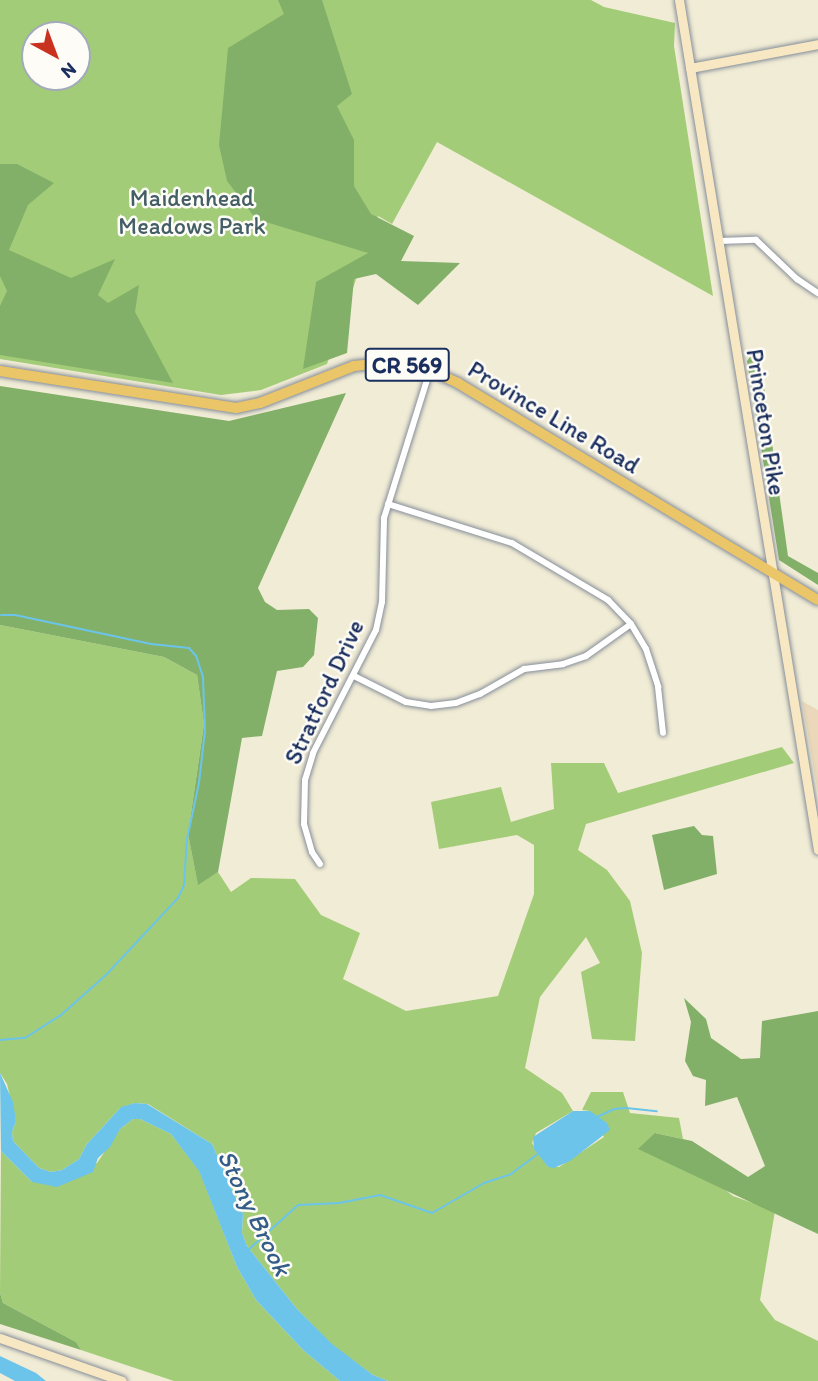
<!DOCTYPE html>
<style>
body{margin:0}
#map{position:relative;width:818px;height:1381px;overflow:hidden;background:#f1ecd5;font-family:Itim,sans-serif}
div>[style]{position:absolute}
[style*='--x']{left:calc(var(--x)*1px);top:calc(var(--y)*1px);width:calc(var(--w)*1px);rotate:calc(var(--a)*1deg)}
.built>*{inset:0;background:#ebd8ba}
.green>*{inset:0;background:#a3cc78}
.forest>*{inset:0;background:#82b068}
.water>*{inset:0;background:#6cc4ea}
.stream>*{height:2px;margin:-1px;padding:0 1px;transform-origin:1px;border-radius:1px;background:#6cc4ea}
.roads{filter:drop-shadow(0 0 2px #868e9a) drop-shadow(0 0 2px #868e9a)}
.street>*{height:6px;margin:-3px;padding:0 3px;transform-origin:3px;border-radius:3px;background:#fff}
.secondary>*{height:9px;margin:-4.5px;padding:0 4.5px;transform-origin:4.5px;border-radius:4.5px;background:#f7e8c3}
.primary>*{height:10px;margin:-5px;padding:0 5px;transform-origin:5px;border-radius:5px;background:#ebc669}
span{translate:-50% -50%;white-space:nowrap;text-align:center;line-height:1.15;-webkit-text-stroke:5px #fdfcf7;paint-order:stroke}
.shield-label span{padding:2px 5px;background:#fdfcf7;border:2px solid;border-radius:5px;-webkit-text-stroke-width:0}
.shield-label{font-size:23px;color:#1b2f5e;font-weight:700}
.park-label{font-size:24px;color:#445e66}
.street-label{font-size:24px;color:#1b2f5e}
.water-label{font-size:26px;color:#335c88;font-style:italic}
.north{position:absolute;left:21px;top:21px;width:70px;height:70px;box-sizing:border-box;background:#fdfcf7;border:2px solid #a3aaba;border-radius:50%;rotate:139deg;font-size:19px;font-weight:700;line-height:28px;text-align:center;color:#1b2f5e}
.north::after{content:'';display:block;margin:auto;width:24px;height:32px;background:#c8321e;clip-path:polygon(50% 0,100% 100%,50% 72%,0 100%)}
</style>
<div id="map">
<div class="built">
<div style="clip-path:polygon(802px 701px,818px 710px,818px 793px)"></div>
</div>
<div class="green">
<div style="clip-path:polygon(evenodd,0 0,591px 0,604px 7px,675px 23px,674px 46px,713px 296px,437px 142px,392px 224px,378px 216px,365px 252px,369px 253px,364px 256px,327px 364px,261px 390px,221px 395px,0 359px,0 0,35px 35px,77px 35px,77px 77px,35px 77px,35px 35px)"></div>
<div style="clip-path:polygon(0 625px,164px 657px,197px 675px,204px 724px,188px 834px,198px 884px,218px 872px,231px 892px,251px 878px,295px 879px,321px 915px,360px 933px,343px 979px,406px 1011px,498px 996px,534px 894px,534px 845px,517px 835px,439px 849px,431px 802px,501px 787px,511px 822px,554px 809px,551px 763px,604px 763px,618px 793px,782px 747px,794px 763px,586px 824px,578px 850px,607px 870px,630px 901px,642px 953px,635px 1041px,592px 1039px,581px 972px,600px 963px,586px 937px,540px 997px,525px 1068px,562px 1093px,573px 1111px,536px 1133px,532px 1143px,548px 1167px,559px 1167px,604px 1137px,590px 1111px,582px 1110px,591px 1092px,623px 1092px,630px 1113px,679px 1118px,683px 1139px,655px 1133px,733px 1196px,775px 1211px,760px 1300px,775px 1320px,818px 1341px,818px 1381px,388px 1381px,373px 1375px,332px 1345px,297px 1309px,247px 1246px,242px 1233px,243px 1214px,212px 1144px,148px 1104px,135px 1103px,120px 1108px,87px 1144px,79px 1159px,62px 1170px,51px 1172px,39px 1168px,13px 1141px,12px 1132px,16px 1121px,7px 1084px,0 1073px)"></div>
<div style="clip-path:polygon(133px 1119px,140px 1119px,171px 1134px,199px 1170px,237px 1267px,256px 1300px,303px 1350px,340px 1381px,174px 1381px,81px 1350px,76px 1342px,3px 1303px,0 1293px,1px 1151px,32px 1182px,97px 1163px,120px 1129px)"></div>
</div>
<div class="forest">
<div style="clip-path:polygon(278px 0,322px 0,352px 94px,337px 106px,354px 140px,354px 186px,371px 214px,414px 236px,401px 261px,460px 263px,418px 305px,376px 274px,354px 279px,347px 353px,303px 369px,316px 282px,368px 253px,256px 219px,227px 181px,219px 145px,228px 48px,284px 14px)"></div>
<div style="clip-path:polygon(0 164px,17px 164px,54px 183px,28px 205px,9px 250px,71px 278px,115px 259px,98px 295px,108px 303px,139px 285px,135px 312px,173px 383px,0 355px,0 306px,7px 291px,0 276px)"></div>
<div style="clip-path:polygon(753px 353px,760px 358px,788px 556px,818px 573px,818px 585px,779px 560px,747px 361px)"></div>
<div style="clip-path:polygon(0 386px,229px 421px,346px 393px,258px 588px,265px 602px,277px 610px,309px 609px,318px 618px,314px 655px,303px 667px,277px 671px,262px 736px,242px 738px,218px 872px,198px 885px,188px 834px,204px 724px,197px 675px,164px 657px,0 625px)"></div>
<div style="clip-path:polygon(694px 826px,702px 835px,713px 836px,717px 874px,664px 890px,652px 835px)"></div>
<div style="clip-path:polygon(684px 998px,706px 1019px,711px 1038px,741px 1059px,760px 1058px,762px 1021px,818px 1011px,818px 1234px,638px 1149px,655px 1133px,692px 1141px,748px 1177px,765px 1166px,737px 1097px,705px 1106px,706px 1080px,693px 1076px,685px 1061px,691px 1022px)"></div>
<div style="clip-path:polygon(0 1293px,3px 1303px,76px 1342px,81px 1350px,0 1324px)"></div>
</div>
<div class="water">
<div style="clip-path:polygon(0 1073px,13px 1102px,16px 1121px,12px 1132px,13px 1141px,39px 1168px,51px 1172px,62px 1170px,79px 1159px,87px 1144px,121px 1107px,135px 1103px,147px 1104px,212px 1144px,243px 1214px,242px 1233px,247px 1246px,297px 1309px,332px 1344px,373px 1375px,388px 1381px,340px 1381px,303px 1350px,256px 1300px,237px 1267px,199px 1171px,171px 1134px,140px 1119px,133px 1119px,120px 1129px,110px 1147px,98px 1158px,93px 1172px,57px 1187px,32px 1182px,1px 1151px)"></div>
<div style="clip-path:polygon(573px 1111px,590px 1111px,607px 1123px,610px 1130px,570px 1161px,554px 1168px,548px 1167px,534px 1149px,533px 1137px)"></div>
<div style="clip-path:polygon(0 1356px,36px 1373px,46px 1381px,15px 1381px,0 1373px)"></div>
</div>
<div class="stream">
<div style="--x:0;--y:1040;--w:25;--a:-5"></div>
<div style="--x:25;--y:1038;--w:43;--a:-32.6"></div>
<div style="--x:61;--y:1015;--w:59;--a:-41.6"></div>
<div style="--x:105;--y:976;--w:107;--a:-46.9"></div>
<div style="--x:178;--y:898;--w:14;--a:-65"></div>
<div style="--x:184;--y:885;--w:46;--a:-86.3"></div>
<div style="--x:187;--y:839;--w:57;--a:-77.9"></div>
<div style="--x:199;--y:783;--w:53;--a:-83.5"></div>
<div style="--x:205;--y:730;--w:53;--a:-92.2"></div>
<div style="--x:203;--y:677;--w:22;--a:-108"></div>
<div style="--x:196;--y:656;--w:11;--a:-131"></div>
<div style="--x:189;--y:648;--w:38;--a:-174"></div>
<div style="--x:151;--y:644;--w:139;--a:-168"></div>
<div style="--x:15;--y:615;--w:14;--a:180"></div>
<div style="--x:597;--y:1117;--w:19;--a:-25"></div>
<div style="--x:614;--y:1109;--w:12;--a:-5"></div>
<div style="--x:626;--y:1108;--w:31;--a:6"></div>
<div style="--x:248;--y:1250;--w:67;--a:-42"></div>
<div style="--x:298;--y:1205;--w:41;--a:-2.8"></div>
<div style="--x:339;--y:1203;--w:42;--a:-11"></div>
<div style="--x:380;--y:1195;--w:55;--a:19.1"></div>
<div style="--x:432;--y:1213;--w:60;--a:-30"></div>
<div style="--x:484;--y:1183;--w:28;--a:-18"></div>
<div style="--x:511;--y:1174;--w:35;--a:-37"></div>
</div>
<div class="roads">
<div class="street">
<div style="--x:719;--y:241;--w:37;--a:-2"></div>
<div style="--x:756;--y:240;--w:57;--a:43.6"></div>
<div style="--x:797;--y:279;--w:25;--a:34"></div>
<div style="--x:388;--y:504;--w:130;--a:17.5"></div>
<div style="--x:512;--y:543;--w:112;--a:30.7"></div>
<div style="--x:608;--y:600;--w:33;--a:46"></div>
<div style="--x:631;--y:624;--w:29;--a:59"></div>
<div style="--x:646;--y:649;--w:40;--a:72"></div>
<div style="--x:658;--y:687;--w:46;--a:83.8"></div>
<div style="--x:354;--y:676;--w:58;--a:26.6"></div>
<div style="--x:406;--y:702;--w:25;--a:9"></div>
<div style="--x:431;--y:706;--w:25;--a:-7"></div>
<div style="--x:456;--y:703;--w:26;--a:-21"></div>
<div style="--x:480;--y:694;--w:51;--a:-29.6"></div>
<div style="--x:524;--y:669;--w:39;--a:-7"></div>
<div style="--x:563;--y:664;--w:24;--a:-19"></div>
<div style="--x:586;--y:656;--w:55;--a:-35.4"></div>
<div style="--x:320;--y:864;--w:14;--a:-124"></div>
<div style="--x:312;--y:852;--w:29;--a:-106"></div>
<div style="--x:304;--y:824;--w:44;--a:-88.7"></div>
<div style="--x:305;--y:780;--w:28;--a:-73"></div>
<div style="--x:313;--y:753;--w:138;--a:-62.9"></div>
<div style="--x:376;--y:630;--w:29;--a:-78"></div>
<div style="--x:382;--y:602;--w:84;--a:-88.6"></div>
<div style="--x:384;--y:518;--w:155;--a:-72.7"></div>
</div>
<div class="secondary">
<div style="--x:679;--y:0;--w:861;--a:80.71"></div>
<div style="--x:690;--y:68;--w:130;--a:-10.6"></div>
<div style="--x:0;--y:1338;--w:129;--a:19.4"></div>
</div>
<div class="primary">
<div style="--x:0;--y:371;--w:239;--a:8.9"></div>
<div style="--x:236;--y:408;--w:25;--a:-12"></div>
<div style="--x:260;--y:403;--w:101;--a:-21.5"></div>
<div style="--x:354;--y:366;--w:30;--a:-6"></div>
<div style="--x:384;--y:363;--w:46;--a:8.8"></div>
<div style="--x:429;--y:370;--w:32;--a:24"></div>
<div style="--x:458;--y:383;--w:420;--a:31.1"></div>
</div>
</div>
<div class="shield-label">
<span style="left:407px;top:365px">CR 569</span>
</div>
<div class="park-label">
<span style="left:192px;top:212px">Maidenhead<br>Meadows Park</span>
</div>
<div class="street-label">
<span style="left:554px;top:417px;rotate:31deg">Province Line Road</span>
<span style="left:766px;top:422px;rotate:81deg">Princeton Pike</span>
<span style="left:324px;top:692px;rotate:-65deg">Stratford Drive</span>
</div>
<div class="water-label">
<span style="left:254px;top:1213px;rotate:64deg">Stony Brook</span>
</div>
<div class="north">N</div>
</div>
